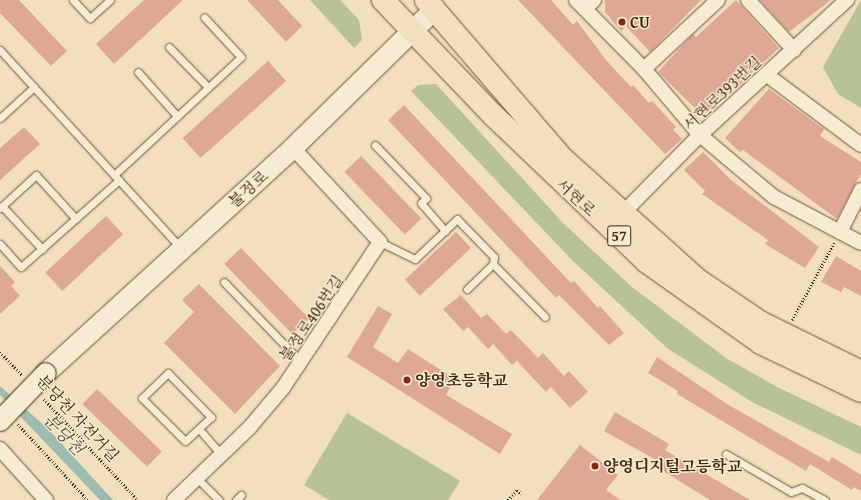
<!DOCTYPE html>
<meta charset="utf-8">
<style>
body{margin:0}
#map{position:relative;width:861px;height:500px;overflow:hidden;background:#f1e0bb;font-family:"Gentium Book Plus","Noto Serif KR",serif}
div>[style]{position:absolute}
[style*='--x']{left:calc(var(--x)*1px);top:calc(var(--y)*1px);width:calc(var(--w)*1px);rotate:calc(var(--a)*1deg)}
.green>*{inset:0;background:#b7c392}
.water>*{inset:0;background:#9bbdaf}
.building>*{inset:0;background:#dfa893;transform-origin:0 0}
.path>*{height:2.5px;margin-top:-1.25px;transform-origin:0;background:repeating-linear-gradient(90deg,#42280c 0 1px,transparent 0 3px)}
.roads{filter:drop-shadow(0 0 1px #6e5638) drop-shadow(0 0 1px #6e5638)}
.lane>*{height:7px;margin:-3.5px;padding:0 3.5px;transform-origin:3.5px;border-radius:3.5px;background:#f6ebd3}
.street>*{height:14px;margin:-7px;padding:0 7px;transform-origin:7px;border-radius:7px;background:#f6ebd3}
.secondary>*{height:20px;margin:-10px;padding:0 10px;transform-origin:10px;border-radius:10px;background:#f6ebd3}
.primary>*{height:22px;margin:-11px;padding:0 11px;transform-origin:11px;border-radius:11px;background:#f1e0bb}
.bridges{filter:drop-shadow(0 0 1px #42280c) drop-shadow(0 0 1px #42280c)}
.secondary-bridge>*{height:20px;margin:-10px;padding:0 10px;transform-origin:10px;border-radius:10px;background:#f6ebd3}
.dots>*{width:11px;height:11px;translate:-50% -50%;box-sizing:border-box;border:2px solid #f6ebd3;border-radius:50%}
span{translate:-50% -50%;white-space:nowrap;text-align:center;line-height:1.15;-webkit-text-stroke:3px #f6ebd3;paint-order:stroke}
.shield-label span{padding:1px 3px;background:#f6ebd3;border:1px solid;border-radius:3px;-webkit-text-stroke-width:0}
.shield-label{font-size:15px;color:#42280c;font-weight:700}
.poi-label{font-size:16px;color:#42280c;font-weight:700}
.left{translate:0 -50%;text-align:left}
.street-label{font-size:16px;color:#42280c}
.water-label{font-size:17px;color:#584d35;font-style:italic}
</style>
<div id="map">
<div class="green">
<div style="clip-path:polygon(310px 0,340px 0,359px 20px,362px 40px,354px 48px)"></div>
<div style="clip-path:polygon(861px 0,861px 108px,838px 94px,823px 67px)"></div>
<div style="clip-path:polygon(436px 84px,564px 224px,632px 287px,726px 358px,777px 387px,861px 427px,861px 455px,752px 402px,667px 348px,572px 260px,411px 91px,418px 85px)"></div>
<div style="clip-path:polygon(347px 413px,460px 481px,448px 500px,329px 500px,304px 485px)"></div>
</div>
<div class="water">
<div style="clip-path:polygon(0 386px,48px 429px,113px 500px,100px 500px,0 395px)"></div>
</div>
<div class="building">
<div style="clip-path:polygon(0 0,19px 0,67px 51px,51px 66px,0 13px)"></div>
<div style="clip-path:polygon(144px 0,183px 0,114px 64px,96px 44px)"></div>
<div style="clip-path:polygon(247px 0,278px 0,302px 26px,286px 42px)"></div>
<div style="clip-path:polygon(518px 0,551px 0,573px 25px,577px 21px,606px 60px,631px 87px,633px 85px,649px 103px,652px 101px,676px 127px,673px 130px,682px 139px,665px 154px)"></div>
<div style="clip-path:polygon(605px 0,701px 0,650px 52px,626px 26px,621px 31px,605px 12px)"></div>
<div style="clip-path:polygon(736px 0,779px 48px,709px 112px,700px 113px,658px 72px,693px 34px,696px 37px)"></div>
<div style="clip-path:polygon(760px 0,831px 0,789px 32px)"></div>
<div style="left:268px;top:61px;width:27px;height:115px;rotate:48deg"></div>
<div style="clip-path:polygon(769px 89px,824px 129px,820px 136px,861px 162px,861px 174px,837px 219px,743px 150px,740px 152px,725px 138px)"></div>
<div style="clip-path:polygon(404px 105px,571px 283px,574px 281px,598px 308px,600px 306px,624px 333px,609px 345px,559px 295px,556px 298px,388px 120px)"></div>
<div style="clip-path:polygon(24px 127px,40px 144px,0 180px,0 148px)"></div>
<div style="clip-path:polygon(703px 152px,731px 180px,819px 247px,805px 268px,765px 244px,768px 240px,702px 194px,705px 191px,684px 170px)"></div>
<div style="left:361px;top:156px;width:87px;height:23px;rotate:46deg"></div>
<div style="left:106px;top:216px;width:25px;height:83px;rotate:47deg"></div>
<div style="left:456px;top:232px;width:22px;height:70px;rotate:47deg"></div>
<div style="left:241px;top:248px;width:98px;height:23px;rotate:46deg"></div>
<div style="clip-path:polygon(836px 256px,861px 271px,861px 296px,844px 287px,841px 292px,821px 282px)"></div>
<div style="clip-path:polygon(0 266px,15px 282px,11px 286px,20px 296px,0 314px)"></div>
<div style="clip-path:polygon(199px 284px,280px 366px,235px 414px,164px 343px,194px 312px,182px 300px)"></div>
<div style="clip-path:polygon(461px 295px,481px 318px,487px 314px,506px 334px,511px 330px,538px 358px,543px 353px,564px 376px,569px 371px,588px 392px,570px 408px,551px 387px,546px 392px,517px 361px,512px 365px,493px 344px,488px 349px,468px 327px,463px 331px,443px 309px)"></div>
<div style="clip-path:polygon(378px 306px,392px 314px,373px 347px,398px 363px,408px 349px,455px 379px,446px 395px,512px 434px,500px 454px,347px 357px)"></div>
<div style="clip-path:polygon(657px 357px,727px 404px,829px 462px,832px 457px,861px 475px,861px 491px,854px 487px,852px 490px,810px 464px,806px 471px,677px 394px,678px 391px,648px 373px)"></div>
<div style="left:97px;top:389px;width:90px;height:21px;rotate:44deg"></div>
<div style="clip-path:polygon(615px 412px,669px 444px,665px 450px,750px 500px,710px 500px,655px 466px,658px 461px,604px 431px)"></div>
<div style="clip-path:polygon(580px 445px,618px 475px,606px 490px,620px 500px,537px 500px)"></div>
</div>
<div class="path">
<div style="--x:792;--y:320;--w:88;--a:-61.4"></div>
<div style="--x:0;--y:352;--w:32;--a:46"></div>
<div style="--x:44;--y:399;--w:138;--a:47.1"></div>
<div style="--x:18;--y:424;--w:103;--a:47.4"></div>
<div style="--x:508;--y:500;--w:13;--a:-48"></div>
<div style="--x:517;--y:490;--w:6;--a:39"></div>
</div>
<div class="roads">
<div class="lane">
<div style="--x:73;--y:0;--w:25;--a:47"></div>
<div style="--x:90;--y:18;--w:27;--a:-42"></div>
<div style="--x:169;--y:47;--w:56;--a:45.7"></div>
<div style="--x:0;--y:50;--w:270;--a:47.6"></div>
<div style="--x:138;--y:72;--w:59;--a:48.4"></div>
<div style="--x:0;--y:118;--w:46;--a:-42.4"></div>
<div style="--x:375;--y:145;--w:74;--a:46.1"></div>
<div style="--x:426;--y:198;--w:7;--a:135"></div>
<div style="--x:421;--y:203;--w:37;--a:49"></div>
<div style="--x:114;--y:175;--w:173;--a:-42.9"></div>
<div style="--x:241;--y:57;--w:54;--a:-132.8"></div>
<div style="--x:2;--y:206;--w:59;--a:47.1"></div>
<div style="--x:0;--y:208;--w:49;--a:-42.5"></div>
<div style="--x:36;--y:175;--w:59;--a:47.7"></div>
<div style="--x:380;--y:242;--w:39;--a:26"></div>
<div style="--x:415;--y:259;--w:58;--a:-43.6"></div>
<div style="--x:457;--y:219;--w:53;--a:45.8"></div>
<div style="--x:494;--y:257;--w:7;--a:98"></div>
<div style="--x:493;--y:264;--w:74;--a:45.5"></div>
<div style="--x:0;--y:244;--w:31;--a:48"></div>
<div style="--x:21;--y:267;--w:131;--a:-41.6"></div>
<div style="--x:224;--y:282;--w:112;--a:46.1"></div>
<div style="--x:467;--y:289;--w:36;--a:-44"></div>
<div style="--x:168;--y:373;--w:62;--a:45.7"></div>
<div style="--x:211;--y:417;--w:35;--a:137"></div>
<div style="--x:185;--y:441;--w:61;--a:-135"></div>
<div style="--x:142;--y:398;--w:36;--a:-44"></div>
<div style="--x:199;--y:429;--w:35;--a:49"></div>
<div style="--x:726;--y:454;--w:75;--a:30.3"></div>
<div style="--x:791;--y:492;--w:12;--a:-20"></div>
<div style="--x:802;--y:488;--w:26;--a:28"></div>
<div style="--x:197;--y:478;--w:31;--a:45"></div>
<div style="--x:236;--y:500;--w:7;--a:-45"></div>
</div>
<div class="street">
<div style="--x:576;--y:0;--w:97;--a:45.4"></div>
<div style="--x:644;--y:69;--w:87;--a:49.7"></div>
<div style="--x:700;--y:135;--w:97;--a:40"></div>
<div style="--x:774;--y:197;--w:98;--a:27.9"></div>
<div style="--x:748;--y:0;--w:68;--a:47.4"></div>
<div style="--x:585;--y:9;--w:13;--a:-45"></div>
<div style="--x:644;--y:69;--w:101;--a:-43"></div>
<div style="--x:767;--y:75;--w:117;--a:36.7"></div>
<div style="--x:623;--y:213;--w:110;--a:-45.4"></div>
<div style="--x:700;--y:135;--w:200;--a:-42.6"></div>
<div style="--x:840;--y:232;--w:47;--a:-63.4"></div>
<div style="--x:0;--y:449;--w:69;--a:48"></div>
<div style="--x:174;--y:500;--w:105;--a:-43.8"></div>
<div style="--x:250;--y:427;--w:51;--a:-49.8"></div>
<div style="--x:283;--y:388;--w:175;--a:-56.4"></div>
<div style="--x:380;--y:242;--w:128;--a:-132.8"></div>
</div>
<div class="secondary">
<div style="--x:46;--y:373;--w:334;--a:-42.3"></div>
<div style="--x:293;--y:148;--w:199;--a:-44.4"></div>
</div>
<div class="primary">
<div style="--x:383;--y:0;--w:158;--a:46.3"></div>
<div style="--x:492;--y:114;--w:214;--a:43.7"></div>
<div style="--x:647;--y:262;--w:140;--a:35.4"></div>
<div style="--x:761;--y:343;--w:111;--a:25.6"></div>
<div style="--x:426;--y:0;--w:210;--a:49.3"></div>
<div style="--x:563;--y:159;--w:181;--a:41.9"></div>
<div style="--x:698;--y:280;--w:75;--a:34.1"></div>
<div style="--x:760;--y:322;--w:113;--a:26.3"></div>
</div>
</div>
<div class="bridges">
<div class="secondary-bridge">
<div style="--x:0;--y:421;--w:66;--a:-46.2"></div>
</div>
</div>
<div class="dots">
<div style="left:622px;top:22px;background:#8f2418"></div>
<div style="left:407px;top:380px;background:#8f2418"></div>
<div style="left:595px;top:466px;background:#8f2418"></div>
</div>
<div class="shield-label">
<span style="left:619px;top:236px">57</span>
</div>
<div class="poi-label">
<span class="left" style="left:630px;top:22px">CU</span>
<span class="left" style="left:415px;top:380px">양영초등학교</span>
<span class="left" style="left:603px;top:466px">양영디지털고등학교</span>
</div>
<div class="street-label">
<span style="left:722px;top:93px;rotate:-43deg">서현로393번길</span>
<span style="left:248px;top:189px;rotate:-42deg">불정로</span>
<span style="left:576px;top:197px;rotate:43deg">서현로</span>
<span style="left:311px;top:318px;rotate:-56deg">불정로406번길</span>
<span style="left:78px;top:418px;rotate:47deg">분당천 자전거길</span>
</div>
<div class="water-label">
<span style="left:64px;top:434px;rotate:46deg">분당천</span>
</div>
</div>
